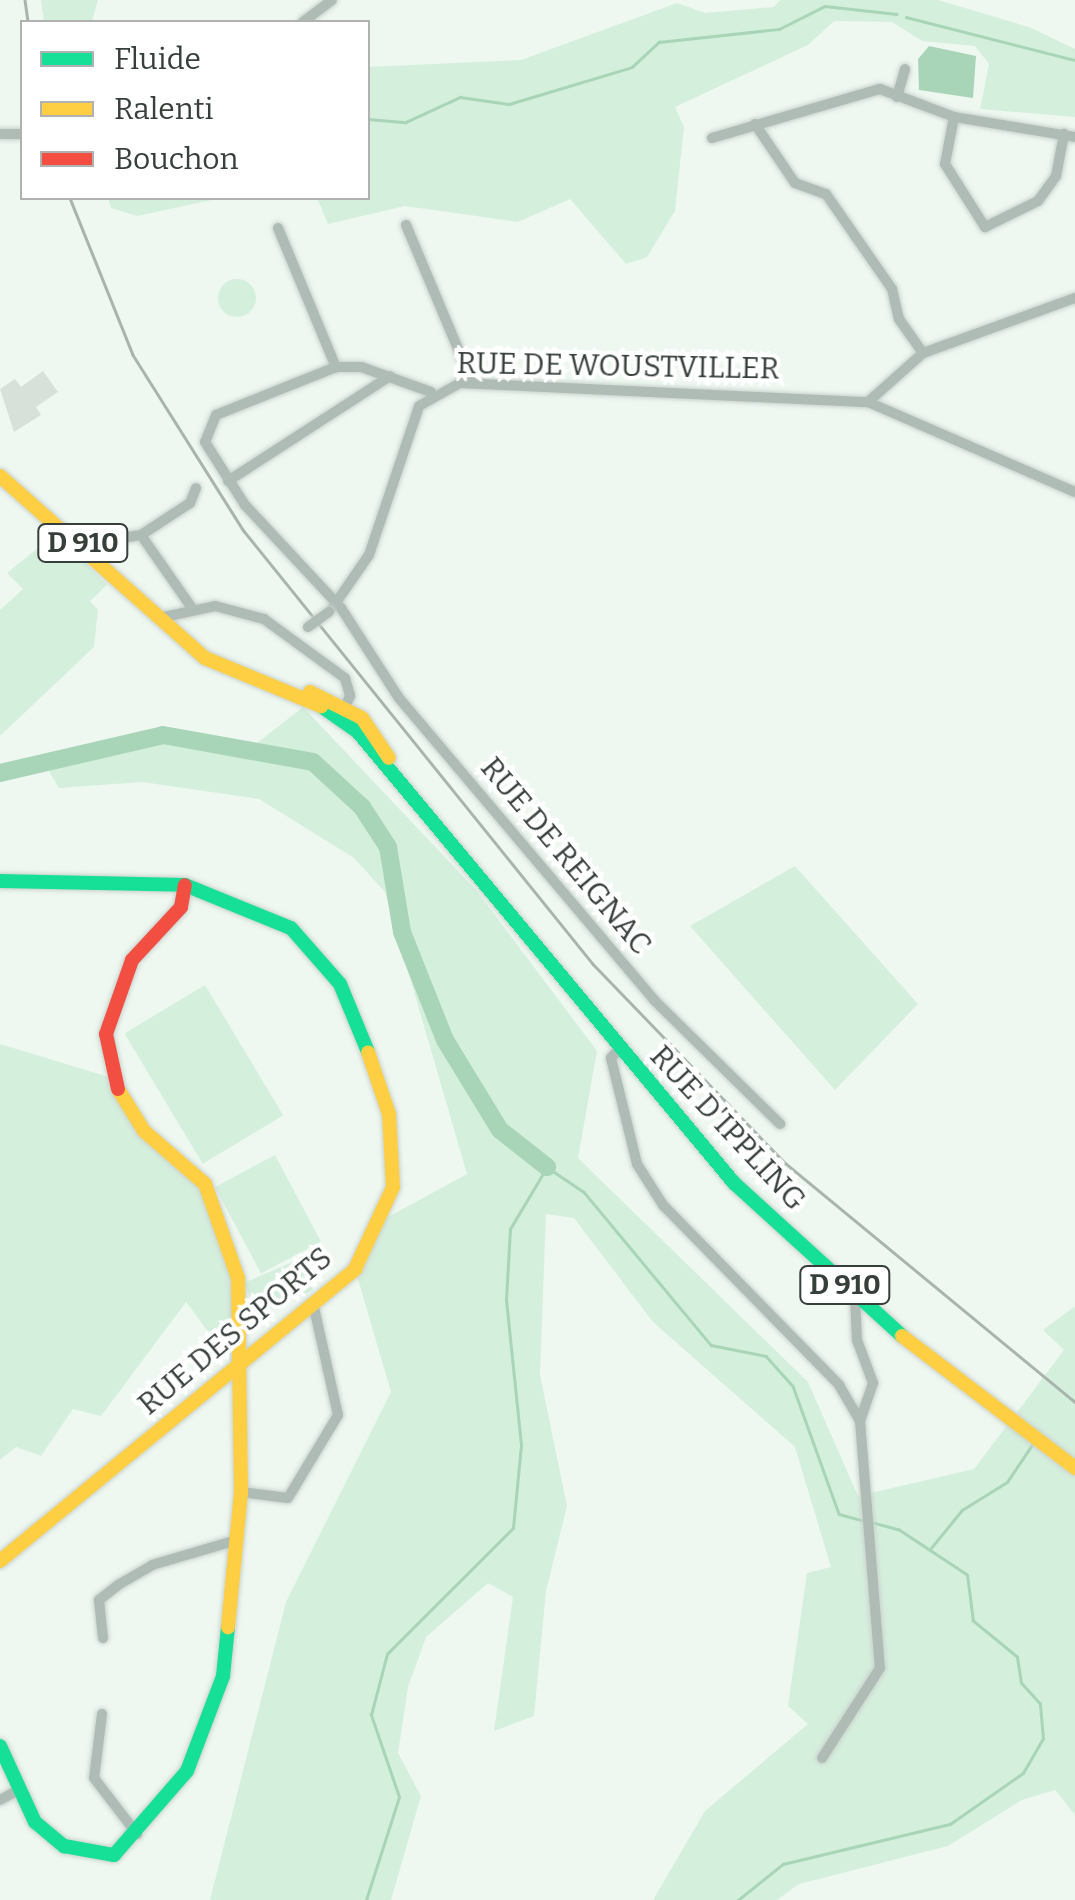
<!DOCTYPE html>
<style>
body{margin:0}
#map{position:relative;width:1075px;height:1900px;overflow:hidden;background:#eef8f1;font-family:Bitter,serif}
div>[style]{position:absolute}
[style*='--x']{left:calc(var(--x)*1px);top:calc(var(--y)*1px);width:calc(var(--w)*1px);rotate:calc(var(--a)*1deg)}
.green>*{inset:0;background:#d5efdd;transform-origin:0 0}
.round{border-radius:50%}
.water>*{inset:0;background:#a8d5b8}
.stream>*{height:2.5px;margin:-1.25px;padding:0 1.25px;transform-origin:1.25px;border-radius:1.25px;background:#a8d5b8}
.river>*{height:18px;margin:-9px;padding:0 9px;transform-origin:9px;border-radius:9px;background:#a8d5b8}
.building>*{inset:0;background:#d8e0da}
.roads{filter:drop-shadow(0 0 2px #cad2cd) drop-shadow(0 0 2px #cad2cd)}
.street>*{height:10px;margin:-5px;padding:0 5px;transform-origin:5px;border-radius:5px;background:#afbcb5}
.fast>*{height:14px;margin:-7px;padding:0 7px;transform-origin:7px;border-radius:7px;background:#16e098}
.slow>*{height:14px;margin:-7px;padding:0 7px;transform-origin:7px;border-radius:7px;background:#ffcf43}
.jam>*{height:14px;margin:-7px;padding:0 7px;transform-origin:7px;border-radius:7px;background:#f24e42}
.rail>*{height:2.5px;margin:-1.25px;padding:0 1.25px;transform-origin:1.25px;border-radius:1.25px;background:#a8b4ac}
.bridges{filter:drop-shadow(0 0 2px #cad2cd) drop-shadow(0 0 2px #cad2cd)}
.street-bridge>*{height:10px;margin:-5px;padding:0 5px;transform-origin:5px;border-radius:5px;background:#afbcb5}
span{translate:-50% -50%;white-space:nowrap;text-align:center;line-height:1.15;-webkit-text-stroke:8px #fff;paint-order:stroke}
.shield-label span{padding:2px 8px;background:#fff;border:2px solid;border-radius:8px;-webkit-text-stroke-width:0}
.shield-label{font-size:28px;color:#373f3a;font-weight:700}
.street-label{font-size:30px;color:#373f3a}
.legend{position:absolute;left:20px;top:20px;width:350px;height:180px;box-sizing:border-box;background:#fff;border:2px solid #afb2b0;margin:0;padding:12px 18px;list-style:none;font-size:30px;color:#373f3a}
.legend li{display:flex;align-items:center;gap:20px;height:50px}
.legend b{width:50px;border:2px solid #afb2b0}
</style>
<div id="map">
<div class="green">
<div style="clip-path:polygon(41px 0,98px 0,92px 21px,44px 22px)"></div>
<div style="clip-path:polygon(780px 0,938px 0,1029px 27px,1075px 49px,1075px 117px,980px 109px,989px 64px,975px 46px,922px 41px,892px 22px,834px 21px,808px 45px,675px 107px,684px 127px,675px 211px,647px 257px,626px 264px,570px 199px,518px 222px,405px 206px,328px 224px,317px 198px,368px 198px,368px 67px,521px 60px,677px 3px,705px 13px,774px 7px)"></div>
<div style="clip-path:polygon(108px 198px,221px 198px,137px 216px,111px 208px)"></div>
<div class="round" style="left:218px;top:279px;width:38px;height:38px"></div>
<div style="clip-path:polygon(56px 533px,107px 585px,90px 601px,98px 610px,94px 647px,0 736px,0 610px,23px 589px,7px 573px)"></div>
<div style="clip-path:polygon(303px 707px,476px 890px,597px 1051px,578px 1158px,808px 1382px,858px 1496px,974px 1469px,1064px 1350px,1043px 1330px,1075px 1306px,1075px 1815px,1055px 1790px,1022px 1800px,948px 1846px,799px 1884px,777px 1900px,653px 1900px,705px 1811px,808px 1724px,788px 1706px,807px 1573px,831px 1567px,795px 1447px,653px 1322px,574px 1218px,546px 1214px,540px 1375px,567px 1506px,546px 1591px,534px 1716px,494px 1731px,513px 1597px,488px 1583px,426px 1637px,408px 1687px,398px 1753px,421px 1796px,391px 1900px,210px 1900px,286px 1602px,391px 1392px,355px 1269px,377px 1223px,467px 1174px,385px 892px,354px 858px,259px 799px,142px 782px,59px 788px,41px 758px,163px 735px,252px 747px)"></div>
<div style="clip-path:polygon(795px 866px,918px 1004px,835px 1090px,690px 926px)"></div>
<div style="left:205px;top:985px;width:152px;height:94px;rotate:59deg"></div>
<div style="clip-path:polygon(0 1044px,112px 1078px,144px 1131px,205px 1184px,238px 1278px,236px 1369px,186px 1302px,101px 1416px,73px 1409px,41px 1456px,16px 1447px,0 1460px)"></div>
<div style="left:275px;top:1155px;width:98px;height:68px;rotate:62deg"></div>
<div style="left:300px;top:1259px;width:34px;height:61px;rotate:67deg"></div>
</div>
<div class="water">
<div style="clip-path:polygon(929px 46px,976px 56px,973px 98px,919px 90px,918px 59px)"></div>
</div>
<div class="stream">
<div style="--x:906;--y:17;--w:174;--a:14.3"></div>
<div style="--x:368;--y:119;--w:38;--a:5"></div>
<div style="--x:406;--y:122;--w:60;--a:-24.8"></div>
<div style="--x:460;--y:97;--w:49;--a:8.1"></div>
<div style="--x:509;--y:104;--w:128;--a:-16.7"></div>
<div style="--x:632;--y:67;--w:37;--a:-43"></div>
<div style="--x:659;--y:42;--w:121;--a:-6.2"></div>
<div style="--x:779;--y:29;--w:51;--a:-26.6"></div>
<div style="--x:825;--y:6;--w:72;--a:6.3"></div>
<div style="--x:931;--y:1548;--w:49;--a:-50.8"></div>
<div style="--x:962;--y:1510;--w:53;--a:-31.9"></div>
<div style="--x:1007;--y:1482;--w:48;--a:-56"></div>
<div style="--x:366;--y:1900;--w:108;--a:-72.2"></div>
<div style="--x:399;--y:1797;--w:87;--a:-108.9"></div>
<div style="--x:371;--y:1715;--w:63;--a:-75.3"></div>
<div style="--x:387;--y:1654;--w:178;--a:-45"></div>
<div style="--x:513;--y:1528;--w:83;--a:-84.5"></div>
<div style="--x:521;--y:1445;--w:146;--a:-95.9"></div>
<div style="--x:506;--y:1300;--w:71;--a:-86.8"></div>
<div style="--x:510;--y:1229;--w:72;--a:-59.2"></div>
<div style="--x:547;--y:1167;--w:45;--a:34"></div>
<div style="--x:584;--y:1192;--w:199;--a:50.3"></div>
<div style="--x:711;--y:1345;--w:56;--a:11.3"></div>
<div style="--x:766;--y:1356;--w:40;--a:48"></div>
<div style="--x:793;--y:1386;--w:136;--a:70.2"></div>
<div style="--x:839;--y:1514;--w:27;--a:15"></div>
<div style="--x:738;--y:1900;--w:58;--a:-38.7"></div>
<div style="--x:783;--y:1864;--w:172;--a:-13.5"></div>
<div style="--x:950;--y:1824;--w:89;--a:-34.9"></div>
<div style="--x:1023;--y:1773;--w:39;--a:-60"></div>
<div style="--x:1043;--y:1739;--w:35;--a:-95"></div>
<div style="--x:1040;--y:1704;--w:28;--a:-132"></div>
<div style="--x:1021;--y:1683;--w:26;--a:-99"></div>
<div style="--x:1017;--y:1657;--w:57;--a:-140.7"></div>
<div style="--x:973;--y:1621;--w:46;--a:-97.4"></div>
<div style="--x:967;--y:1575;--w:82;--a:-146.5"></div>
<div style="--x:899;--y:1530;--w:27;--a:-165"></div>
</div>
<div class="river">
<div style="--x:0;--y:773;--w:167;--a:-13.1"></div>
<div style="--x:163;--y:735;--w:152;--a:10.2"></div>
<div style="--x:313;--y:762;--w:67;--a:42.6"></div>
<div style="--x:362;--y:807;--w:48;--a:57"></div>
<div style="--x:388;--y:847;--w:86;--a:80.6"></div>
<div style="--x:402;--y:932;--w:116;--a:68.3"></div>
<div style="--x:445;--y:1040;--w:105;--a:58.6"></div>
<div style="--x:500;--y:1130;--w:60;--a:38.2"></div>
</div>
<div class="building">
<div style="clip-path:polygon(43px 371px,58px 392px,36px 407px,41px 415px,14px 432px,0 389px,15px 379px,21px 387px)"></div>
</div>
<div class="roads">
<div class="street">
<div style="--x:303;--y:22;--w:36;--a:-37"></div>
<div style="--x:897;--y:97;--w:29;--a:-74"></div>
<div style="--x:954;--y:117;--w:48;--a:100.8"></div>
<div style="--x:945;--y:164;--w:75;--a:57.6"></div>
<div style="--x:985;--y:227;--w:59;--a:-26.1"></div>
<div style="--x:1038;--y:201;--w:31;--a:-54"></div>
<div style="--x:1056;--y:176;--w:43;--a:-79.2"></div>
<div style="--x:755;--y:124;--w:71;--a:55.9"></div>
<div style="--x:795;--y:183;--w:33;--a:20"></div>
<div style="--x:826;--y:194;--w:116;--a:55.2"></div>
<div style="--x:892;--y:289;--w:31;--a:77"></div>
<div style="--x:899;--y:319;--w:42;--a:54.8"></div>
<div style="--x:0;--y:134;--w:22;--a:0"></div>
<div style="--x:712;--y:138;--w:175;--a:-16.3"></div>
<div style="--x:880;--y:89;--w:79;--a:20.7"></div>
<div style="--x:954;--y:117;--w:123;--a:9.4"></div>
<div style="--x:406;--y:225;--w:170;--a:67.2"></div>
<div style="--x:278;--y:228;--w:151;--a:67.4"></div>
<div style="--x:431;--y:392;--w:74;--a:-160.3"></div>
<div style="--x:361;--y:367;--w:25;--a:180"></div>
<div style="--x:336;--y:367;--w:129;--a:158.2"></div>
<div style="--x:216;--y:415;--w:29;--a:112"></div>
<div style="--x:205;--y:442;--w:75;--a:57.6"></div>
<div style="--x:245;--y:505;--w:141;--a:47"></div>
<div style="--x:341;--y:608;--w:107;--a:57.2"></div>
<div style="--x:399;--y:698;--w:395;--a:49.8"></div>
<div style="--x:654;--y:1000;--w:177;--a:44.5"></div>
<div style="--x:868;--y:402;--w:74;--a:-41.7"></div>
<div style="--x:923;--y:353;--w:162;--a:-19.9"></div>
<div style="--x:228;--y:481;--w:193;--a:-32.9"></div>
<div style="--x:141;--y:535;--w:89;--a:55.1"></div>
<div style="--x:83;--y:544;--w:59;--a:-8.8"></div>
<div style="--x:141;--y:535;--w:59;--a:-33.1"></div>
<div style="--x:190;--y:503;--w:16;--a:-68"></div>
<div style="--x:333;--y:607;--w:63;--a:-55.3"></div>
<div style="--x:369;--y:555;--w:157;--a:-71.4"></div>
<div style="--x:419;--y:406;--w:47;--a:-29.3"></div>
<div style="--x:460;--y:383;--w:408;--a:2.7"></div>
<div style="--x:868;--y:402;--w:226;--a:23.5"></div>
<div style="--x:159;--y:618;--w:57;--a:-12.1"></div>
<div style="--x:215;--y:606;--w:51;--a:14.9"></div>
<div style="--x:264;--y:619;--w:100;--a:36.1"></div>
<div style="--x:345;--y:678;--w:19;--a:74"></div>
<div style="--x:350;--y:696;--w:21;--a:115"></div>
<div style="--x:619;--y:1049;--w:12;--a:132"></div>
<div style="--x:611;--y:1058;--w:109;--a:76.2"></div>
<div style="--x:637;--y:1164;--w:49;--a:57.6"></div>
<div style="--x:663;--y:1205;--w:252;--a:45.6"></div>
<div style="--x:839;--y:1385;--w:42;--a:59.7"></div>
<div style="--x:860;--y:1421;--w:248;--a:85.4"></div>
<div style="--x:880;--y:1668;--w:107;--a:122.8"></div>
<div style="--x:855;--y:1295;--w:45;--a:87.5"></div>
<div style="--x:857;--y:1340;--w:46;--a:69.6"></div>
<div style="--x:873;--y:1383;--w:40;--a:108.9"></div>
<div style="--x:241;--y:1492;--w:47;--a:7.3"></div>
<div style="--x:288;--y:1498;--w:97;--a:-58.9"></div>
<div style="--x:338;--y:1415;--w:110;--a:-102.6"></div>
<div style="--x:103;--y:1638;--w:38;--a:-96"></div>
<div style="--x:99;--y:1600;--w:24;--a:-38"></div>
<div style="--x:118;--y:1585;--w:39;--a:-30"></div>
<div style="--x:152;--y:1565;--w:89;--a:-16.4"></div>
<div style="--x:102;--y:1714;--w:64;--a:97.1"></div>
<div style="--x:94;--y:1778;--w:71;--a:52.5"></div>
<div style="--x:0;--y:1800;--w:18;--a:-29"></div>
</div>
<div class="fast">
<div style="--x:321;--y:706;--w:45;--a:35.1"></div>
<div style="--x:358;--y:732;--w:587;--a:50.18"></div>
<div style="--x:734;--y:1183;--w:227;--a:42.3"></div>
<div style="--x:0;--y:881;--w:185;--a:1.2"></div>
<div style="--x:185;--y:885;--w:114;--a:22.1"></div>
<div style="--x:291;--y:928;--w:74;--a:48.8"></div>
<div style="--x:340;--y:984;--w:74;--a:67.6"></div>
<div style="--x:0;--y:1746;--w:84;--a:65.3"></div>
<div style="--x:35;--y:1822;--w:38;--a:40"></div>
<div style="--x:64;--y:1846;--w:51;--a:10.2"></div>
<div style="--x:114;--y:1855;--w:111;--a:-49"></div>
<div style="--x:187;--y:1771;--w:102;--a:-69.2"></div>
<div style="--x:223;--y:1676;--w:49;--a:-84.2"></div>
</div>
<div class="slow">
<div style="--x:0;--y:476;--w:274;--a:41.6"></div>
<div style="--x:205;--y:658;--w:126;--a:22.5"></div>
<div style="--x:310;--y:692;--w:58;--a:26.6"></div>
<div style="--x:362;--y:718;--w:48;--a:56"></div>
<div style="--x:118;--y:1089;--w:49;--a:58.2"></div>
<div style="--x:144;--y:1131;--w:81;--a:41"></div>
<div style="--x:205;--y:1184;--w:100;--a:70.7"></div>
<div style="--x:238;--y:1278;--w:214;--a:89.2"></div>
<div style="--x:241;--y:1492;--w:136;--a:95.5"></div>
<div style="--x:902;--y:1336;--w:218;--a:37.3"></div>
<div style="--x:0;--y:1561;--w:460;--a:-39.4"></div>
<div style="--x:355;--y:1269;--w:90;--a:-65.1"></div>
<div style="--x:393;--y:1187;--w:73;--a:-93.1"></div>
<div style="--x:389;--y:1114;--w:65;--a:-108.7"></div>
</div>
<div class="jam">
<div style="--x:118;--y:1089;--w:56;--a:-102.3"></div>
<div style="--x:106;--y:1034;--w:78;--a:-70.6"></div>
<div style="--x:132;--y:960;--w:72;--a:-47.2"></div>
<div style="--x:181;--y:907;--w:22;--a:-80"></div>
</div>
</div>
<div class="rail">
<div style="--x:25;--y:0;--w:22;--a:82"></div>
<div style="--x:70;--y:198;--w:169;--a:68.1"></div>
<div style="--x:133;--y:355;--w:208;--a:57.8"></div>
<div style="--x:244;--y:531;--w:556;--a:51.13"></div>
<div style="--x:593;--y:964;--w:275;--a:46"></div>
<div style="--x:784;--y:1162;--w:377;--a:39.5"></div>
</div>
<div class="bridges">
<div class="street-bridge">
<div style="--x:308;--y:627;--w:26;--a:-36"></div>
</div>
</div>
<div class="shield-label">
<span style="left:83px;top:543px">D 910</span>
<span style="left:845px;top:1285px">D 910</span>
</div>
<div class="street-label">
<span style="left:618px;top:366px;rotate:1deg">RUE DE WOUSTVILLER</span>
<span style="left:566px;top:856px;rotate:50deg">RUE DE REIGNAC</span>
<span style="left:728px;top:1128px;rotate:47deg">RUE D'IPPLING</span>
<span style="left:235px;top:1331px;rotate:-40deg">RUE DES SPORTS</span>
</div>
<ul class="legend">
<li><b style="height:12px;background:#16e098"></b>Fluide</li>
<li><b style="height:12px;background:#ffcf43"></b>Ralenti</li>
<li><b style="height:12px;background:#f24e42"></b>Bouchon</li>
</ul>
</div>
